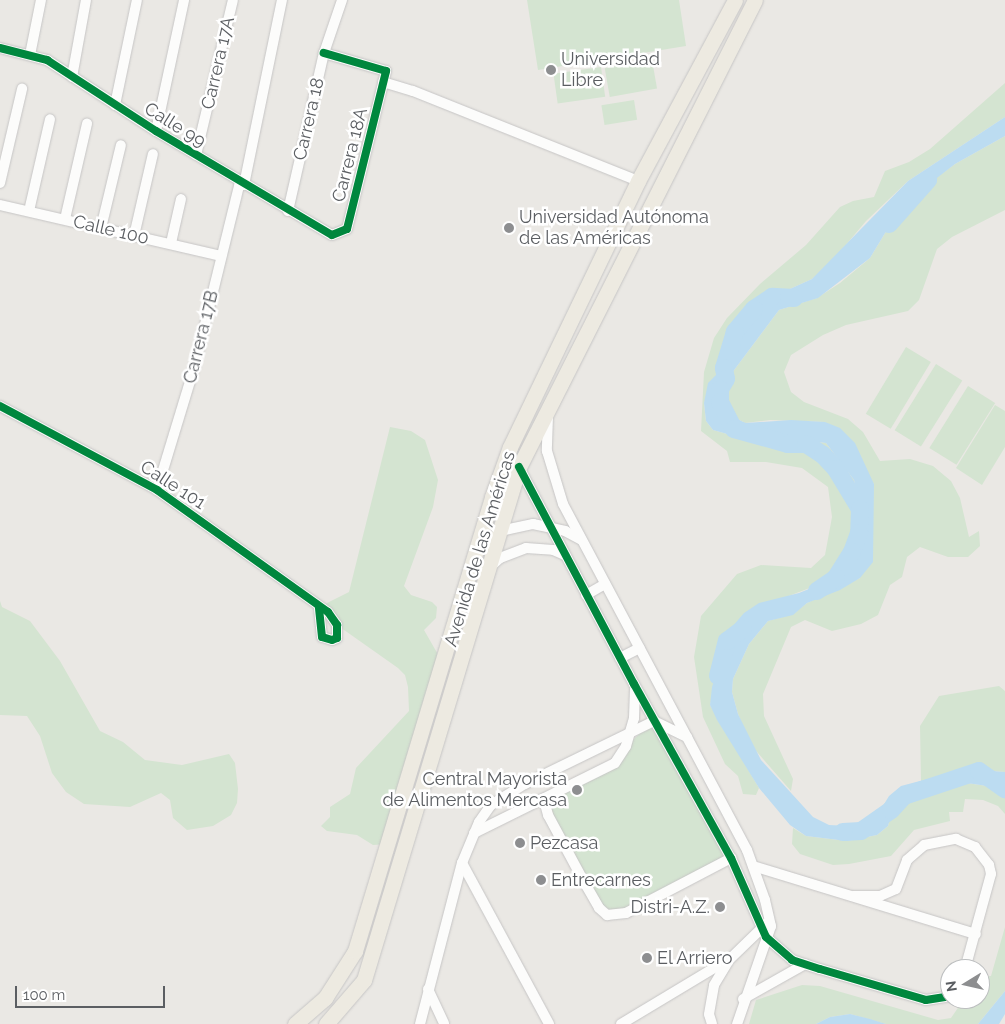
<!DOCTYPE html>
<meta charset="utf-8">
<style>
body{margin:0}
#map{position:relative;width:1005px;height:1024px;overflow:hidden;background:#eae8e4;font-family:Raleway,sans-serif}
div>[style]{position:absolute}
[style*='--x']{left:calc(var(--x)*1px);top:calc(var(--y)*1px);width:calc(var(--w)*1px);rotate:calc(var(--a)*1deg)}
.green>*{inset:0;background:#d4e4d1;transform-origin:0 0}
.water>*{inset:0;background:#bcdcf1}
.river>*{height:18px;margin:-9px;padding:0 9px;transform-origin:9px;border-radius:9px;background:#bcdcf1}
.roads{filter:drop-shadow(0 0 1px #c6c5c5) drop-shadow(0 0 1px #c6c5c5)}
.minor>*{height:10px;margin:-5px;padding:0 5px;transform-origin:5px;border-radius:5px;background:#fcfcfb}
.highway>*{height:15px;margin:-7.5px;padding:0 7.5px;transform-origin:7.5px;border-radius:7.5px;background:#edeae1}
.cycleway>*{height:8px;margin:-4px;padding:0 4px;transform-origin:4px;border-radius:4px;background:#00873e}
.dots>*{width:14px;height:14px;translate:-50% -50%;box-sizing:border-box;border:2px solid #fff;border-radius:50%}
span{translate:-50% -50%;white-space:nowrap;text-align:center;line-height:1.15;-webkit-text-stroke:5px #fff;paint-order:stroke}
.poi-label{font-size:18px;color:#5b5e62}
.left{translate:0 -50%;text-align:left}
.right{translate:-100% -50%;text-align:right}
.street-label{font-size:18px;color:#5b5e62}
.north{position:absolute;left:940px;top:959px;width:50px;height:50px;box-sizing:border-box;background:#fff;border:1px solid #bdbfc0;border-radius:50%;rotate:261deg;font-size:14px;font-weight:700;line-height:20px;text-align:center;color:#5b5e62}
.north::after{content:'';display:block;margin:auto;width:18px;height:22px;background:#8d8e90;clip-path:polygon(50% 0,100% 100%,50% 72%,0 100%)}
.scale{position:absolute;left:15px;top:986px;width:150px;height:22px;box-sizing:border-box;border:2px solid #5b5e62;border-top:0;padding-left:6px;font-size:15px;line-height:18px;white-space:nowrap;color:#5b5e62;-webkit-text-stroke:4px #fff;paint-order:stroke}
</style>
<div id="map">
<div class="green">
<div style="clip-path:polygon(527px 0,679px 0,686px 46px,538px 70px)"></div>
<div style="left:652px;top:60px;width:29px;height:48px;rotate:80deg"></div>
<div style="left:601px;top:67px;width:30px;height:48px;rotate:82deg"></div>
<div style="clip-path:polygon(1005px 83px,1005px 117px,908px 181px,866px 221px,829px 265px,812px 279px,772px 297px,748px 317px,720px 353px,717px 374px,704px 403px,706px 421px,713px 430px,745px 439px,784px 438px,826px 443px,854px 480px,860px 509px,859px 533px,849px 568px,836px 578px,786px 597px,727px 641px,710px 705px,759px 788px,756px 795px,743px 794px,738px 776px,725px 764px,703px 717px,694px 657px,701px 616px,737px 574px,761px 565px,811px 568px,825px 555px,832px 517px,828px 487px,802px 468px,766px 462px,730px 462px,727px 451px,701px 431px,704px 372px,714px 338px,727px 318px,760px 284px,806px 245px,840px 207px,853px 201px,874px 197px,885px 171px,909px 162px,930px 149px)"></div>
<div style="left:634px;top:100px;width:20px;height:33px;rotate:81deg"></div>
<div style="clip-path:polygon(1005px 136px,1005px 210px,952px 237px,937px 249px,919px 300px,908px 311px,846px 325px,823px 335px,791px 355px,784px 372px,791px 392px,804px 402px,848px 419px,863px 432px,880px 461px,910px 459px,933px 466px,951px 481px,960px 498px,969px 537px,979px 531px,980px 546px,968px 557px,948px 557px,920px 547px,907px 557px,902px 577px,890px 585px,878px 615px,861px 624px,832px 631px,805px 620px,791px 627px,763px 694px,764px 716px,793px 779px,791px 791px,750px 744px,738px 714px,732px 692px,733px 679px,749px 644px,768px 621px,793px 614px,807px 603px,860px 578px,874px 484px,825px 422px,770px 420px,745px 423px,725px 412px,720px 402px,720px 389px,779px 310px,817px 298px,840px 283px,870px 258px,902px 205px,911px 196px,955px 164px)"></div>
<div style="left:906px;top:347px;width:29px;height:78px;rotate:31deg"></div>
<div style="left:936px;top:364px;width:31px;height:78px;rotate:32deg"></div>
<div style="left:968px;top:386px;width:32px;height:73px;rotate:32deg"></div>
<div style="clip-path:polygon(995px 405px,1005px 411px,1005px 447px,982px 485px,956px 468px)"></div>
<div style="clip-path:polygon(390px 427px,411px 431px,425px 440px,438px 480px,433px 507px,404px 586px,411px 595px,432px 602px,437px 607px,436px 618px,424px 630px,444px 665px,387px 844px,373px 845px,357px 835px,327px 831px,321px 826px,330px 817px,330px 807px,350px 794px,356px 768px,409px 711px,408px 687px,405px 675px,398px 668px,337px 625px,319px 607px,349px 592px)"></div>
<div style="clip-path:polygon(0 601px,2px 607px,30px 621px,60px 661px,100px 731px,123px 742px,145px 760px,182px 765px,229px 754px,235px 763px,238px 789px,237px 803px,231px 815px,213px 826px,187px 830px,173px 818px,170px 800px,161px 793px,130px 807px,84px 804px,66px 792px,52px 773px,40px 736px,27px 716px,0 715px)"></div>
<div style="clip-path:polygon(999px 686px,1005px 691px,1005px 772px,965px 769px,921px 781px,920px 726px,939px 696px)"></div>
<div style="clip-path:polygon(654px 721px,731px 858px,656px 898px,607px 915px,544px 800px,606px 770px,626px 746px)"></div>
<div style="clip-path:polygon(946px 780px,994px 787px,1005px 794px,1005px 814px,998px 806px,983px 800px,965px 799px,963px 812px,949px 812px,950px 821px,914px 830px,891px 856px,849px 864px,833px 865px,800px 854px,792px 844px,793px 828px,806px 836px,847px 841px,877px 835px,888px 826px,894px 804px,904px 796px)"></div>
<div style="clip-path:polygon(1005px 927px,1005px 991px,978px 1024px,886px 1024px,850px 1014px,830px 1017px,816px 1024px,749px 1024px,756px 1000px,802px 985px,820px 986px,938px 1020px,951px 1018px,964px 999px,980px 999px,980px 976px,991px 976px)"></div>
</div>
<div class="water">
<div style="clip-path:polygon(1005px 117px,1005px 136px,955px 164px,902px 205px,870px 258px,818px 298px,779px 310px,720px 389px,720px 402px,725px 412px,745px 423px,791px 420px,825px 422px,840px 428px,855px 443px,874px 484px,873px 562px,860px 578px,840px 590px,807px 603px,793px 615px,768px 621px,749px 644px,733px 679px,732px 692px,738px 714px,761px 760px,813px 817px,829px 825px,849px 826px,864px 826px,875px 819px,889px 796px,901px 786px,965px 769px,1005px 772px,1005px 794px,994px 787px,946px 780px,904px 796px,894px 804px,888px 826px,877px 835px,847px 841px,806px 836px,790px 825px,759px 788px,717px 720px,710px 705px,712px 687px,732px 627px,744px 613px,759px 603px,799px 593px,836px 578px,849px 568px,859px 533px,860px 509px,854px 480px,826px 443px,784px 438px,745px 439px,713px 430px,706px 421px,704px 403px,708px 383px,717px 374px,722px 350px,748px 317px,772px 297px,812px 279px,908px 181px)"></div>
<div style="clip-path:polygon(1005px 991px,1005px 1014px,999px 1024px,978px 1024px)"></div>
<div style="clip-path:polygon(850px 1014px,870px 1019px,886px 1024px,816px 1024px,830px 1017px)"></div>
</div>
<div class="river">
<div style="--x:889;--y:224;--w:59;--a:-48.4"></div>
<div style="--x:794;--y:298;--w:22;--a:-177"></div>
<div style="--x:772;--y:297;--w:22;--a:146"></div>
<div style="--x:754;--y:309;--w:30;--a:130"></div>
<div style="--x:735;--y:332;--w:38;--a:107"></div>
<div style="--x:724;--y:368;--w:11;--a:80"></div>
<div style="--x:726;--y:379;--w:12;--a:121"></div>
<div style="--x:720;--y:389;--w:13;--a:90"></div>
<div style="--x:720;--y:402;--w:30;--a:63"></div>
<div style="--x:734;--y:429;--w:56;--a:15.5"></div>
<div style="--x:788;--y:444;--w:18;--a:0"></div>
<div style="--x:806;--y:444;--w:20;--a:33"></div>
<div style="--x:823;--y:455;--w:19;--a:47"></div>
<div style="--x:836;--y:469;--w:47;--a:59"></div>
<div style="--x:860;--y:509;--w:24;--a:92"></div>
<div style="--x:859;--y:533;--w:20;--a:110"></div>
<div style="--x:852;--y:552;--w:31;--a:122"></div>
<div style="--x:836;--y:578;--w:23;--a:146"></div>
<div style="--x:718;--y:676;--w:36;--a:-76"></div>
<div style="--x:727;--y:641;--w:20;--a:-37"></div>
<div style="--x:843;--y:832;--w:18;--a:-3"></div>
<div style="--x:861;--y:831;--w:37;--a:-35"></div>
<div style="--x:891;--y:810;--w:19;--a:-47"></div>
<div style="--x:904;--y:796;--w:79;--a:-18.4"></div>
<div style="--x:979;--y:771;--w:32;--a:35"></div>
</div>
<div class="roads">
<div class="minor">
<div style="--x:0;--y:48;--w:49;--a:14.3"></div>
<div style="--x:47;--y:60;--w:130;--a:33.1"></div>
<div style="--x:156;--y:131;--w:204;--a:30.6"></div>
<div style="--x:332;--y:235;--w:16;--a:-22"></div>
<div style="--x:347;--y:229;--w:163;--a:-76.1"></div>
<div style="--x:386;--y:71;--w:65;--a:-163.8"></div>
<div style="--x:30;--y:55;--w:56;--a:-78.7"></div>
<div style="--x:72;--y:77;--w:78;--a:-79.7"></div>
<div style="--x:383;--y:82;--w:31;--a:17"></div>
<div style="--x:413;--y:91;--w:242;--a:21.8"></div>
<div style="--x:115;--y:105;--w:107;--a:-78.2"></div>
<div style="--x:156;--y:131;--w:134;--a:-77.9"></div>
<div style="--x:196;--y:155;--w:159;--a:-76.6"></div>
<div style="--x:0;--y:183;--w:97;--a:-76.8"></div>
<div style="--x:244;--y:185;--w:189;--a:-78.4"></div>
<div style="--x:0;--y:205;--w:227;--a:13"></div>
<div style="--x:29;--y:211;--w:94;--a:-77.1"></div>
<div style="--x:288;--y:211;--w:162;--a:-77.2"></div>
<div style="--x:324;--y:53;--w:56;--a:-71.2"></div>
<div style="--x:65;--y:219;--w:98;--a:-77"></div>
<div style="--x:101;--y:228;--w:85;--a:-76.5"></div>
<div style="--x:134;--y:236;--w:84;--a:-77"></div>
<div style="--x:171;--y:243;--w:45;--a:-77.2"></div>
<div style="--x:0;--y:406;--w:178;--a:28.1"></div>
<div style="--x:157;--y:490;--w:210;--a:35.5"></div>
<div style="--x:328;--y:612;--w:16;--a:55"></div>
<div style="--x:337;--y:625;--w:13;--a:90"></div>
<div style="--x:337;--y:638;--w:5;--a:158"></div>
<div style="--x:332;--y:640;--w:10;--a:-163"></div>
<div style="--x:322;--y:637;--w:30;--a:-96"></div>
<div style="--x:548;--y:416;--w:35;--a:92"></div>
<div style="--x:547;--y:451;--w:55;--a:73.2"></div>
<div style="--x:563;--y:504;--w:392;--a:62"></div>
<div style="--x:747;--y:850;--w:53;--a:70.2"></div>
<div style="--x:765;--y:900;--w:27;--a:77"></div>
<div style="--x:771;--y:926;--w:104;--a:109.1"></div>
<div style="--x:519;--y:467;--w:246;--a:62.1"></div>
<div style="--x:634;--y:684;--w:199;--a:60.9"></div>
<div style="--x:731;--y:858;--w:86;--a:66.1"></div>
<div style="--x:766;--y:937;--w:35;--a:41"></div>
<div style="--x:792;--y:960;--w:29;--a:18"></div>
<div style="--x:820;--y:969;--w:110;--a:16.3"></div>
<div style="--x:926;--y:1000;--w:24;--a:-9"></div>
<div style="--x:157;--y:490;--w:131;--a:-73.1"></div>
<div style="--x:195;--y:365;--w:188;--a:-76.2"></div>
<div style="--x:500;--y:531;--w:34;--a:-12"></div>
<div style="--x:533;--y:524;--w:33;--a:12"></div>
<div style="--x:565;--y:531;--w:17;--a:28"></div>
<div style="--x:490;--y:567;--w:13;--a:-42"></div>
<div style="--x:500;--y:558;--w:28;--a:-21"></div>
<div style="--x:526;--y:548;--w:27;--a:4"></div>
<div style="--x:553;--y:550;--w:13;--a:23"></div>
<div style="--x:586;--y:595;--w:22;--a:-30"></div>
<div style="--x:620;--y:658;--w:22;--a:-27"></div>
<div style="--x:544;--y:800;--w:16;--a:75"></div>
<div style="--x:548;--y:815;--w:74;--a:61.7"></div>
<div style="--x:583;--y:880;--w:32;--a:60"></div>
<div style="--x:599;--y:908;--w:11;--a:41"></div>
<div style="--x:607;--y:915;--w:19;--a:-6"></div>
<div style="--x:626;--y:913;--w:119;--a:-27.6"></div>
<div style="--x:474;--y:833;--w:157;--a:-26.4"></div>
<div style="--x:615;--y:763;--w:20;--a:-57"></div>
<div style="--x:626;--y:746;--w:29;--a:-74"></div>
<div style="--x:634;--y:718;--w:28;--a:-88"></div>
<div style="--x:462;--y:863;--w:183;--a:61.6"></div>
<div style="--x:753;--y:866;--w:233;--a:17"></div>
<div style="--x:853;--y:896;--w:27;--a:0"></div>
<div style="--x:880;--y:896;--w:17;--a:-24"></div>
<div style="--x:896;--y:889;--w:31;--a:-69"></div>
<div style="--x:907;--y:860;--w:23;--a:-41"></div>
<div style="--x:924;--y:845;--w:33;--a:-11"></div>
<div style="--x:956;--y:839;--w:21;--a:23"></div>
<div style="--x:975;--y:847;--w:23;--a:52"></div>
<div style="--x:989;--y:865;--w:9;--a:77"></div>
<div style="--x:991;--y:874;--w:98;--a:105.3"></div>
<div style="--x:428;--y:989;--w:38;--a:65"></div>
<div style="--x:743;--y:999;--w:71;--a:-29.4"></div>
<div style="--x:420;--y:1024;--w:166;--a:-75.4"></div>
<div style="--x:462;--y:863;--w:44;--a:-67.5"></div>
<div style="--x:479;--y:822;--w:21;--a:-55"></div>
<div style="--x:491;--y:805;--w:40;--a:-32"></div>
<div style="--x:525;--y:784;--w:144;--a:-26"></div>
<div style="--x:654;--y:721;--w:37;--a:26"></div>
<div style="--x:621;--y:1024;--w:128;--a:-31"></div>
<div style="--x:731;--y:958;--w:49;--a:-44.2"></div>
<div style="--x:712;--y:1024;--w:10;--a:-107"></div>
<div style="--x:709;--y:1014;--w:29;--a:-80"></div>
<div style="--x:714;--y:985;--w:27;--a:-59"></div>
</div>
<div class="highway">
<div style="--x:295;--y:1024;--w:40;--a:-41"></div>
<div style="--x:325;--y:998;--w:56;--a:-57.4"></div>
<div style="--x:355;--y:951;--w:474;--a:-73.2"></div>
<div style="--x:492;--y:497;--w:53;--a:-70.2"></div>
<div style="--x:510;--y:447;--w:295;--a:-64.3"></div>
<div style="--x:638;--y:181;--w:205;--a:-61.8"></div>
<div style="--x:326;--y:1024;--w:58;--a:-49.2"></div>
<div style="--x:364;--y:980;--w:536;--a:-73.19"></div>
<div style="--x:519;--y:467;--w:523;--a:-63.19"></div>
</div>
</div>
<div class="cycleway">
<div style="--x:0;--y:48;--w:49;--a:14.3"></div>
<div style="--x:47;--y:60;--w:130;--a:33.1"></div>
<div style="--x:156;--y:131;--w:204;--a:30.6"></div>
<div style="--x:332;--y:235;--w:16;--a:-22"></div>
<div style="--x:347;--y:229;--w:163;--a:-76.1"></div>
<div style="--x:386;--y:71;--w:65;--a:-163.8"></div>
<div style="--x:0;--y:406;--w:178;--a:28.1"></div>
<div style="--x:157;--y:490;--w:210;--a:35.5"></div>
<div style="--x:328;--y:612;--w:16;--a:55"></div>
<div style="--x:337;--y:625;--w:13;--a:90"></div>
<div style="--x:337;--y:638;--w:5;--a:158"></div>
<div style="--x:332;--y:640;--w:10;--a:-163"></div>
<div style="--x:322;--y:637;--w:30;--a:-96"></div>
<div style="--x:519;--y:467;--w:246;--a:62.1"></div>
<div style="--x:634;--y:684;--w:199;--a:60.9"></div>
<div style="--x:731;--y:858;--w:86;--a:66.1"></div>
<div style="--x:766;--y:937;--w:35;--a:41"></div>
<div style="--x:792;--y:960;--w:29;--a:18"></div>
<div style="--x:820;--y:969;--w:110;--a:16.3"></div>
<div style="--x:926;--y:1000;--w:24;--a:-9"></div>
</div>
<div class="dots">
<div style="left:551px;top:70px;background:#8d8e90"></div>
<div style="left:509px;top:228px;background:#8d8e90"></div>
<div style="left:577px;top:790px;background:#8d8e90"></div>
<div style="left:520px;top:843px;background:#8d8e90"></div>
<div style="left:541px;top:880px;background:#8d8e90"></div>
<div style="left:720px;top:907px;background:#8d8e90"></div>
<div style="left:647px;top:958px;background:#8d8e90"></div>
</div>
<div class="poi-label">
<span class="left" style="left:561px;top:70px">Universidad<br>Libre</span>
<span class="left" style="left:519px;top:228px">Universidad Autónoma<br>de las Américas</span>
<span class="right" style="left:567px;top:790px">Central Mayorista<br>de Alimentos Mercasa</span>
<span class="left" style="left:530px;top:843px">Pezcasa</span>
<span class="left" style="left:551px;top:880px">Entrecarnes</span>
<span class="right" style="left:710px;top:907px">Distri-A.Z.</span>
<span class="left" style="left:657px;top:958px">El Arriero</span>
</div>
<div class="street-label">
<span style="left:218px;top:63px;rotate:-77deg">Carrera 17A</span>
<span style="left:309px;top:119px;rotate:-77deg">Carrera 18</span>
<span style="left:175px;top:125px;rotate:32deg">Calle 99</span>
<span style="left:350px;top:155px;rotate:-76deg">Carrera 18A</span>
<span style="left:111px;top:230px;rotate:13deg">Calle 100</span>
<span style="left:201px;top:337px;rotate:-76deg">Carrera 17B</span>
<span style="left:173px;top:485px;rotate:33deg">Calle 101</span>
<span style="left:480px;top:549px;rotate:-73deg">Avenida de las Américas</span>
</div>
<div class="north">N</div>
<div class="scale">100 m</div>
</div>
